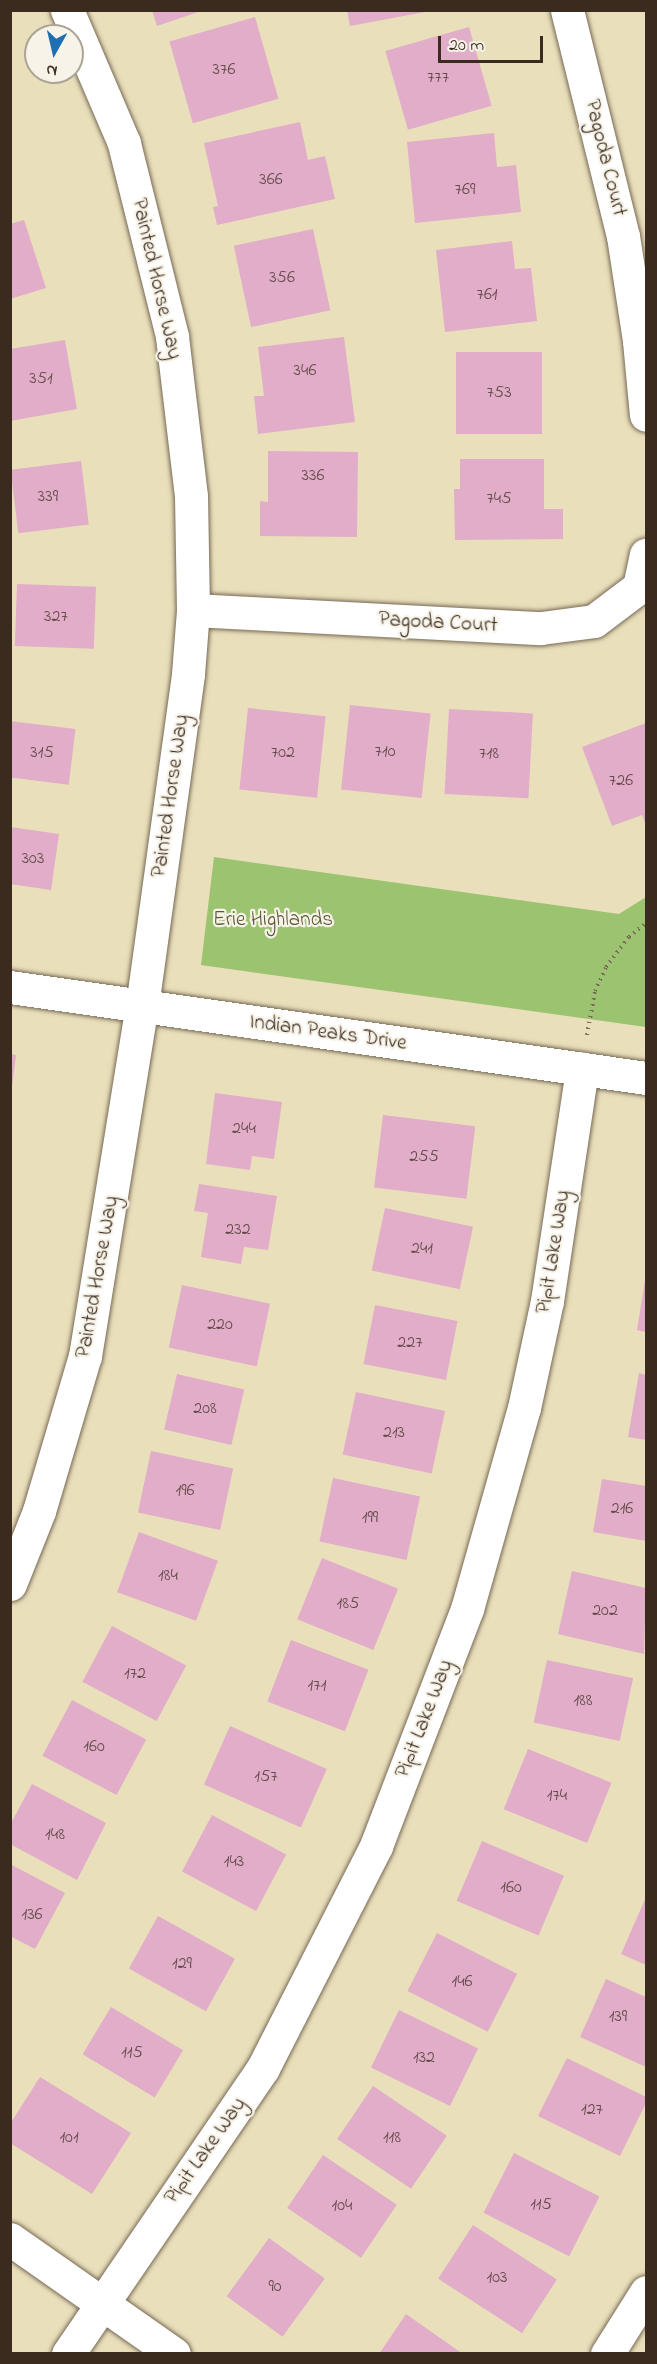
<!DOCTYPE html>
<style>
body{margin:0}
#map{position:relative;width:657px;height:2364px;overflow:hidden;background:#e9dfbb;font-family:"Indie Flower",sans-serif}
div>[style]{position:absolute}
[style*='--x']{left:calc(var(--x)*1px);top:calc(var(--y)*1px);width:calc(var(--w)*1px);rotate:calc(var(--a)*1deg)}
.green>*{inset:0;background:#9cc36f}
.building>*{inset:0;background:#e1adc9;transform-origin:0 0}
.path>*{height:4px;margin-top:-2px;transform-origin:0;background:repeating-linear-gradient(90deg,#786955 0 1.5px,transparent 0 6px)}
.roads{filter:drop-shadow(0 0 2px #786955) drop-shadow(0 0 2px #786955)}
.street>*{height:33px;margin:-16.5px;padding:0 16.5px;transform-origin:16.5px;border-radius:16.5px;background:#fff}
span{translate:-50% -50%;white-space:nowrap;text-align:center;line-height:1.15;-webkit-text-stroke:4.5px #f7f3e8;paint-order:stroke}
.number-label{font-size:18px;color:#644b49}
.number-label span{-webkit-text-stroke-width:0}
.street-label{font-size:21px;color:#3b2a1e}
.park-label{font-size:21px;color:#585836}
.frame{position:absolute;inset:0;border:12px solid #3b2a1e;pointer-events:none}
.north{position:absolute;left:24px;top:24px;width:60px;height:60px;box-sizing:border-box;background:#f7f3e8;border:2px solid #aca397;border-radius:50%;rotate:188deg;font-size:16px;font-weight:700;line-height:24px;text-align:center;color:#3b2a1e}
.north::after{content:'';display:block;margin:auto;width:21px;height:27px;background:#1f6fb2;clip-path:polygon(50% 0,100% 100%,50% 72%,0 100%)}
.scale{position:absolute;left:438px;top:36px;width:105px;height:27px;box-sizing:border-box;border:3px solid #3b2a1e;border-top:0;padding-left:8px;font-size:18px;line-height:21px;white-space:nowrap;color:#3b2a1e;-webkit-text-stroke:4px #f7f3e8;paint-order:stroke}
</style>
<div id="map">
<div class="green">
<div style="clip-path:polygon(214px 857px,619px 914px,646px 897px,646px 1027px,201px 965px)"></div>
</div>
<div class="building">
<div style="clip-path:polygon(152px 10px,201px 10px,201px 11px,157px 26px)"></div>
<div style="clip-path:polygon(347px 10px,425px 10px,425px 12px,350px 26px)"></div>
<div style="left:255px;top:17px;width:85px;height:89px;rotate:74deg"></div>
<div style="left:469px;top:27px;width:82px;height:87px;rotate:74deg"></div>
<div style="clip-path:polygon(300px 122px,308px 160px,325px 156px,335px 199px,217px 225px,213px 207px,218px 206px,204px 143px)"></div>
<div style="clip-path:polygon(494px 133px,497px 167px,516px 165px,521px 212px,415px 223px,407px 142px)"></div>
<div style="clip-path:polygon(24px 220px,46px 288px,10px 299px,10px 224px)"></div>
<div style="left:313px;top:229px;width:83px;height:81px;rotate:78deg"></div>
<div style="clip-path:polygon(512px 241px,515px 269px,531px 268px,537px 321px,445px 332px,436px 250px)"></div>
<div style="clip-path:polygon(344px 337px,355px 422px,258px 434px,254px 396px,264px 396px,258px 347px)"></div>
<div style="clip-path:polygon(65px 340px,77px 409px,10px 421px,10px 349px)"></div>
<div style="left:456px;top:352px;width:86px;height:82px"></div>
<div style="clip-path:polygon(268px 451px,358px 452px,357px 537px,260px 536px,260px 501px,268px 502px)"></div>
<div style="clip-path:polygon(460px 459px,544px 459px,544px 509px,563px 509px,563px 539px,455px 540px,454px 489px,460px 489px)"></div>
<div style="left:81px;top:461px;width:64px;height:71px;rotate:83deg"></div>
<div style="left:17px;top:584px;width:79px;height:62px;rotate:2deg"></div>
<div style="left:350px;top:705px;width:81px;height:85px;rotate:6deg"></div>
<div style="left:248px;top:708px;width:78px;height:82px;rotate:6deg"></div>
<div style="left:449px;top:709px;width:84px;height:85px;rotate:3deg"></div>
<div style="left:10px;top:721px;width:66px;height:56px;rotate:7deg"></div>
<div style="clip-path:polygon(646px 723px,646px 825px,642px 815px,612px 826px,582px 747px)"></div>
<div style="clip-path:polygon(10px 827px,59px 834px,51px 890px,10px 884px)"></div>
<div style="clip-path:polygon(10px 1054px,16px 1055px,12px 1087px,10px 1087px)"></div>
<div style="clip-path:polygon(215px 1093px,282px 1102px,274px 1159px,252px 1156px,250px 1170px,206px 1164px)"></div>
<div style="left:383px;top:1115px;width:93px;height:73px;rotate:7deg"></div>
<div style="clip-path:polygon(199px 1184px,277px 1196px,268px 1250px,244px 1247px,241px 1264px,201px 1257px,208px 1213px,194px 1211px)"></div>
<div style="left:385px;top:1208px;width:90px;height:64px;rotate:12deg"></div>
<div style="clip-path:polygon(645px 1280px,646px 1280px,646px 1332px,637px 1330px)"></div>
<div style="left:182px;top:1285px;width:90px;height:64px;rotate:12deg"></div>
<div style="left:375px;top:1305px;width:84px;height:60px;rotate:11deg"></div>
<div style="clip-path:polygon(639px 1373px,646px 1375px,646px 1440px,628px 1437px)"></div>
<div style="left:177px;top:1374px;width:69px;height:57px;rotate:13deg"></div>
<div style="left:356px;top:1392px;width:91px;height:64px;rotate:12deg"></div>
<div style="left:151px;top:1451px;width:84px;height:63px;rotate:12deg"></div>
<div style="left:333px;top:1478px;width:89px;height:65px;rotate:12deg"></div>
<div style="clip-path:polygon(602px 1479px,646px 1486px,646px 1541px,593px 1532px)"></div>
<div style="left:139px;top:1532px;width:84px;height:64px;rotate:20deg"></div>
<div style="left:322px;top:1558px;width:82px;height:66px;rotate:22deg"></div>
<div style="clip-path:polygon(572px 1571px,646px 1588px,644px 1654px,558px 1634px)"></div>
<div style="left:112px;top:1626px;width:84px;height:63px;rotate:28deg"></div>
<div style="left:291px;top:1640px;width:83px;height:66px;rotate:21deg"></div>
<div style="left:547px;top:1660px;width:88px;height:64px;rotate:12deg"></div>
<div style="left:72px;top:1700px;width:84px;height:63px;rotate:28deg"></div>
<div style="left:230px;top:1726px;width:106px;height:64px;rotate:24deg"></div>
<div style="left:528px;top:1749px;width:90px;height:65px;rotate:22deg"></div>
<div style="clip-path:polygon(32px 1784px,106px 1823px,77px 1880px,10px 1844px,10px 1825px)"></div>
<div style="left:212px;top:1815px;width:84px;height:64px;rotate:28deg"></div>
<div style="left:482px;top:1841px;width:89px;height:65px;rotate:23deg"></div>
<div style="clip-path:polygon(10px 1864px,65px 1893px,35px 1949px,10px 1936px)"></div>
<div style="clip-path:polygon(646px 1897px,646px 1965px,621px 1954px)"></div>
<div style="left:158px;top:1916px;width:88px;height:60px;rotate:29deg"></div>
<div style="left:437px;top:1933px;width:90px;height:65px;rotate:27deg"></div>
<div style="clip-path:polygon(606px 1979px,646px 1997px,646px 2067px,580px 2037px)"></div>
<div style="left:111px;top:2007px;width:84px;height:55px;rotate:31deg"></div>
<div style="left:399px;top:2010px;width:88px;height:64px;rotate:26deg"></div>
<div style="clip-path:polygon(567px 2058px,646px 2097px,646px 2103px,620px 2156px,538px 2116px)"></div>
<div style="clip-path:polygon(40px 2077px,131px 2133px,92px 2194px,10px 2143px,10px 2124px)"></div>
<div style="left:373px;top:2086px;width:89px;height:64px;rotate:34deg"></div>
<div style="left:514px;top:2153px;width:96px;height:67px;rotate:27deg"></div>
<div style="left:323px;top:2155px;width:89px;height:64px;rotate:34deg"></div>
<div style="left:473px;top:2225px;width:100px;height:64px;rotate:33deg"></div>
<div style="left:269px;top:2238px;width:69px;height:72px;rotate:36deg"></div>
<div style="clip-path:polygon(406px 2314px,463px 2354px,379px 2354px)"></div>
</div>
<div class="path">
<div style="--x:587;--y:1035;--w:45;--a:-79.7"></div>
<div style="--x:595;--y:991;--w:26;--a:-65"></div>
<div style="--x:606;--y:967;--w:38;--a:-53"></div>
<div style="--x:629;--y:937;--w:22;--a:-39"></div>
</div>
<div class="roads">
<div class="street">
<div style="--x:567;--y:10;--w:233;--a:76.1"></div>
<div style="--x:623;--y:236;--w:106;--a:81.3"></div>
<div style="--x:639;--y:341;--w:74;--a:84.6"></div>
<div style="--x:193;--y:610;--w:348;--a:3"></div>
<div style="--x:541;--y:628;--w:53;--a:-7.5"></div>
<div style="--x:594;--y:621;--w:56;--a:-37.1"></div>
<div style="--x:639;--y:587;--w:33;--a:-78"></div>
<div style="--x:10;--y:987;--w:642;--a:8.14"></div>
<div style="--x:10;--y:1584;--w:79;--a:-68.3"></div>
<div style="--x:39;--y:1511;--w:162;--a:-73.5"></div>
<div style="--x:85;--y:1356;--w:355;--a:-80.8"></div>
<div style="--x:142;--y:1006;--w:335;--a:-82.1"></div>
<div style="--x:188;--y:674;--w:64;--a:-85.5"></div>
<div style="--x:193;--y:610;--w:114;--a:-91"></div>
<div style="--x:191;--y:496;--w:161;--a:-96.8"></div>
<div style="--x:172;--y:336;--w:199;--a:-104"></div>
<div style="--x:124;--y:143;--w:145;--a:-113.2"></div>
<div style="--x:10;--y:2239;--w:200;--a:35"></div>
<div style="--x:68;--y:2354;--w:346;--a:-55.7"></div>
<div style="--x:263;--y:2068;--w:249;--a:-63"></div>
<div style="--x:376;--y:1846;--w:254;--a:-69"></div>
<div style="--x:467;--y:1609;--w:209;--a:-74.2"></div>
<div style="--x:524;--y:1408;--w:109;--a:-77.9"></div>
<div style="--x:547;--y:1301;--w:235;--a:-81.4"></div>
<div style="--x:607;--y:2354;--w:73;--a:-57.8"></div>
</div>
</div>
<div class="number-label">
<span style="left:224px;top:70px">376</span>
<span style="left:438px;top:78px">777</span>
<span style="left:271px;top:180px">366</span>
<span style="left:465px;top:190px">769</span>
<span style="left:282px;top:278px">356</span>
<span style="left:487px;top:295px">761</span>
<span style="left:305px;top:371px">346</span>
<span style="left:41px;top:379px">351</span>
<span style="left:499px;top:393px">753</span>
<span style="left:313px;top:476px">336</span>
<span style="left:48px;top:497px">339</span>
<span style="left:499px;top:499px">745</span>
<span style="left:56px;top:617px">327</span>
<span style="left:385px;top:752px">710</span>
<span style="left:42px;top:753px">315</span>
<span style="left:283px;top:753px">702</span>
<span style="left:489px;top:754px">718</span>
<span style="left:621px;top:781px">726</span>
<span style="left:33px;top:859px">303</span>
<span style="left:244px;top:1129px">244</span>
<span style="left:424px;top:1157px">255</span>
<span style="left:238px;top:1230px">232</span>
<span style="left:422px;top:1249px">241</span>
<span style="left:220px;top:1325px">220</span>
<span style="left:410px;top:1343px">227</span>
<span style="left:205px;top:1409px">208</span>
<span style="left:394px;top:1433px">213</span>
<span style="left:185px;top:1491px">196</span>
<span style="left:622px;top:1509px">216</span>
<span style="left:370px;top:1518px">199</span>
<span style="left:168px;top:1576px">184</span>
<span style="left:348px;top:1604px">185</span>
<span style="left:605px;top:1611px">202</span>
<span style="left:135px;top:1674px">172</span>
<span style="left:317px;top:1686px">171</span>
<span style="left:583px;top:1701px">188</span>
<span style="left:94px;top:1747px">160</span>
<span style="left:266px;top:1777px">157</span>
<span style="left:557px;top:1796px">174</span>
<span style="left:55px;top:1835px">148</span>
<span style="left:234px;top:1862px">143</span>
<span style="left:511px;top:1888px">160</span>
<span style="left:32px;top:1915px">136</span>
<span style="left:182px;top:1964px">129</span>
<span style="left:462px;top:1982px">146</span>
<span style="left:618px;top:2017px">139</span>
<span style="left:132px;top:2053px">115</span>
<span style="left:424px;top:2058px">132</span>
<span style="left:592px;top:2110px">127</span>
<span style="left:69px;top:2138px">101</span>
<span style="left:392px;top:2138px">118</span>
<span style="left:541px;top:2205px">115</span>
<span style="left:342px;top:2206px">104</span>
<span style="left:497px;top:2278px">103</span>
<span style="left:275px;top:2287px">90</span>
</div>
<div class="street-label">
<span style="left:605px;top:158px;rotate:76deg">Pagoda Court</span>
<span style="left:156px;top:279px;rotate:77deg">Painted Horse Way</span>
<span style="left:438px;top:623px;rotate:3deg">Pagoda Court</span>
<span style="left:171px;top:796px;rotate:-82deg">Painted Horse Way</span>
<span style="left:328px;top:1033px;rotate:8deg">Indian Peaks Drive</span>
<span style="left:554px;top:1252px;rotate:-81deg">Pipit Lake Way</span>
<span style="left:98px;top:1277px;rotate:-80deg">Painted Horse Way</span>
<span style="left:425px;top:1719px;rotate:-69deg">Pipit Lake Way</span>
<span style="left:206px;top:2151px;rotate:-55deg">Pipit Lake Way</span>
</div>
<div class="park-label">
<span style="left:273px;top:920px">Erie Highlands</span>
</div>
<div class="frame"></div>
<div class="north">N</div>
<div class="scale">20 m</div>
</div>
